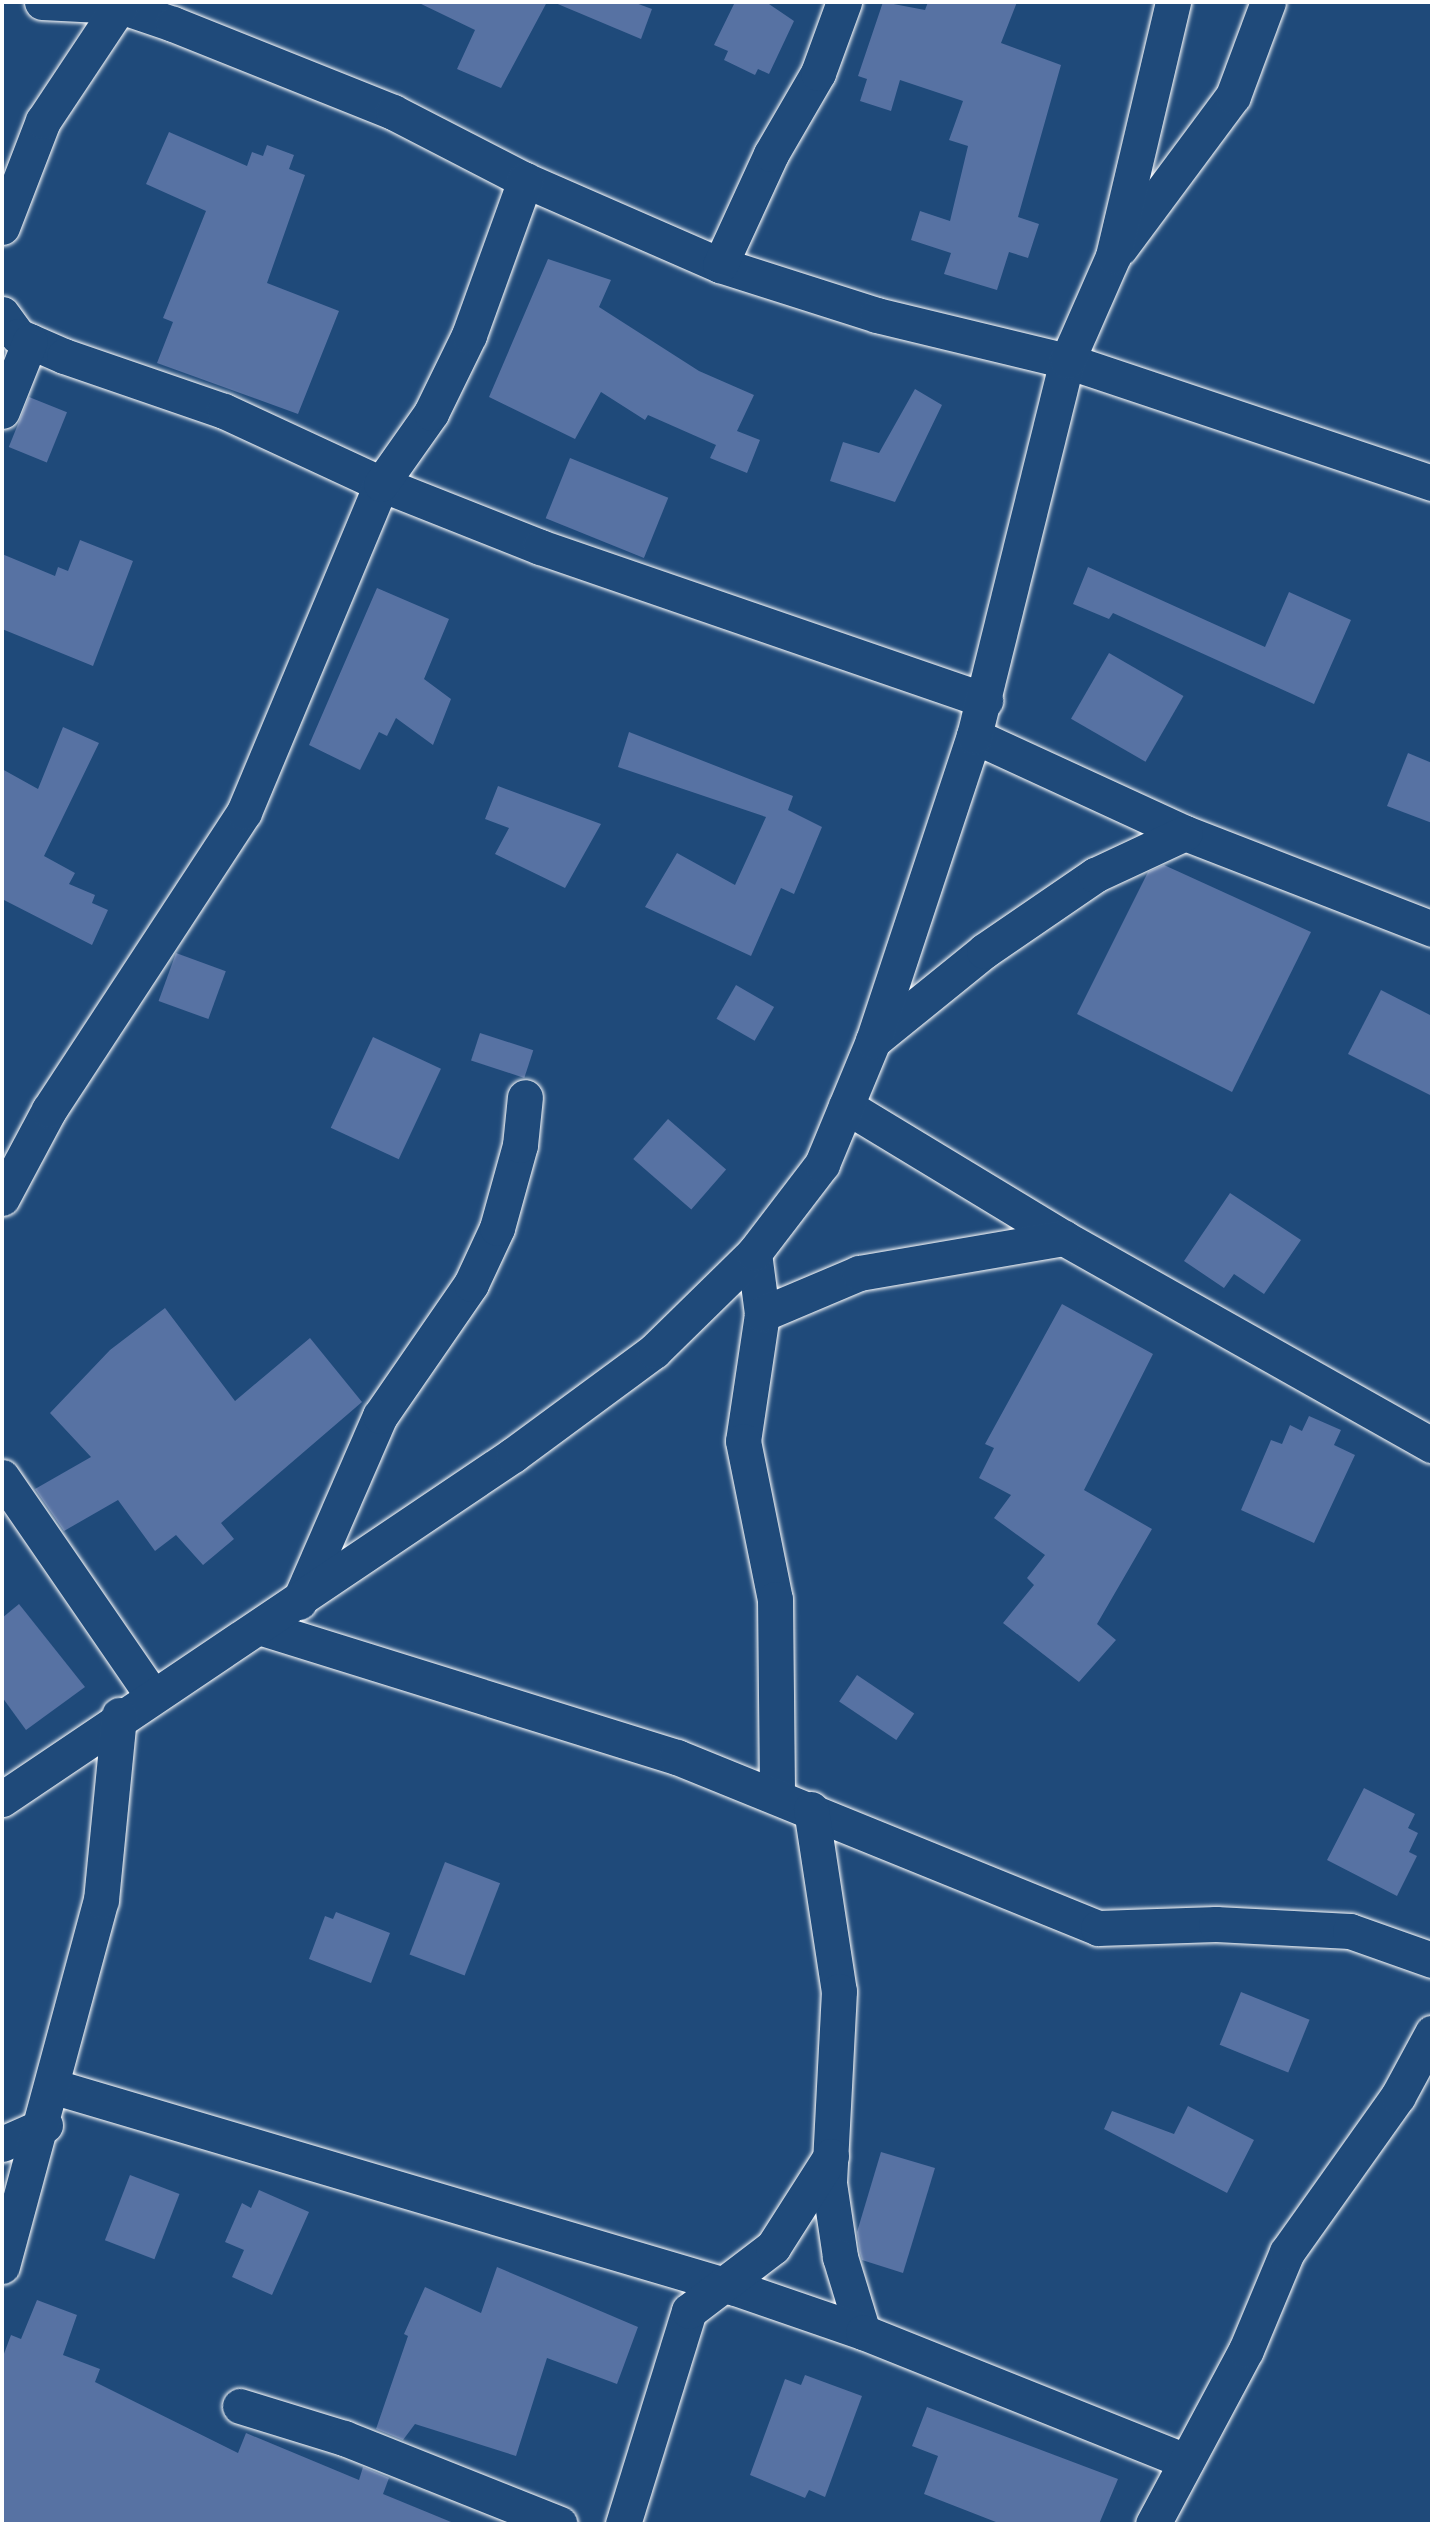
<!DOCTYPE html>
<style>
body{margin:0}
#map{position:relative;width:1434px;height:2526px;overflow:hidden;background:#1f4a7a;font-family:Sriracha,sans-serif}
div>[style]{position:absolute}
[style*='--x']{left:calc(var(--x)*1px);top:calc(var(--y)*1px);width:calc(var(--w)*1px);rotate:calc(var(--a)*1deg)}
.building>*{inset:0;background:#5772a3;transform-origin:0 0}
.roads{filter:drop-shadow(0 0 2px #fff) drop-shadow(0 0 2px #fff)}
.street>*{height:35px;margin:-17.5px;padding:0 17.5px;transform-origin:17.5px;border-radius:17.5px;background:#1f4a7a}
span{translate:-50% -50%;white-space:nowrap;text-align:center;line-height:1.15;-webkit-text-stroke:6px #1f4a7a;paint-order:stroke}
.frame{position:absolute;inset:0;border:4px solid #fff;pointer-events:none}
</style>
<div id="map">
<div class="building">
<div style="clip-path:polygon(417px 2px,547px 2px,501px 88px,457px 69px,475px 30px)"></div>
<div style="clip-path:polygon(553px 2px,633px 2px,652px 9px,641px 39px)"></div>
<div style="clip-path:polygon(735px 2px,766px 2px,794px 21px,769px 74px,758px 69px,755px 75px,724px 60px,728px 51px,714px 45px)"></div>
<div style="clip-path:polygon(883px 2px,925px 10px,928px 2px,1017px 2px,1001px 43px,1061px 65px,1018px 217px,1039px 224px,1028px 258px,1009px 252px,997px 290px,944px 274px,951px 253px,911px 240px,920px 211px,950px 221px,968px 146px,949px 140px,963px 101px,900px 80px,891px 111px,860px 101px,867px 79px,858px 76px)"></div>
<div style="clip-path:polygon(169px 132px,247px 166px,252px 152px,263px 156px,267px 145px,294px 155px,289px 169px,305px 175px,267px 283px,339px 311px,298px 414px,157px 363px,173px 322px,163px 318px,206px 211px,146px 184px)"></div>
<div style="clip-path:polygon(548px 259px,611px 280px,599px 307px,699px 371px,754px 395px,737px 431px,760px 440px,747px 473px,710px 458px,716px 445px,648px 415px,645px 420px,601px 392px,575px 439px,489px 397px)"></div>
<div style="clip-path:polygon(915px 389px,942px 405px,895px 502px,830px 481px,843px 442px,879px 453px)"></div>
<div style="left:29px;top:397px;width:41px;height:54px;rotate:22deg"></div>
<div style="left:570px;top:458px;width:106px;height:65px;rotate:22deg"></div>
<div style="clip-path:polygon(80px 540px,133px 561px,93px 666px,2px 629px,2px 554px,55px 576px,58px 567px,68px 571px)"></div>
<div style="clip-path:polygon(1088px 567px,1265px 647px,1289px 592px,1351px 620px,1314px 704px,1113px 613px,1109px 619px,1073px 604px)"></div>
<div style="clip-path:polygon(377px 588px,449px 619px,424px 679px,451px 699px,433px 745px,396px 718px,387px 736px,379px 732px,360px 770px,309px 745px)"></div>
<div style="left:1109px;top:653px;width:86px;height:76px;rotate:30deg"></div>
<div style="clip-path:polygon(63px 727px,99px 743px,44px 856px,75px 873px,69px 884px,95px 895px,92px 903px,108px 910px,92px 945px,2px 899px,2px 769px,38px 789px)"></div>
<div style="clip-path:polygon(629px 732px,793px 796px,788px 810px,822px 827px,794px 894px,781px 888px,751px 956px,645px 907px,677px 853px,735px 885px,766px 817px,618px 767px)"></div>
<div style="clip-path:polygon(1408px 753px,1432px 763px,1432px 823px,1387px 806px)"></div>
<div style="clip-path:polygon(498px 786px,601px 824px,565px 888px,495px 854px,509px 828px,485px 819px)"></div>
<div style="clip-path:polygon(1164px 865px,1311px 932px,1232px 1092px,1077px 1014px,1148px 872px)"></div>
<div style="left:176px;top:953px;width:53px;height:51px;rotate:20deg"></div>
<div style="left:736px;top:985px;width:44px;height:39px;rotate:30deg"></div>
<div style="clip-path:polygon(1381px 990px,1432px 1016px,1432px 1096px,1348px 1054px)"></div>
<div style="left:480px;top:1033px;width:56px;height:29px;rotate:18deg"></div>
<div style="left:373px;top:1037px;width:75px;height:100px;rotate:25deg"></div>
<div style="left:668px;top:1119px;width:77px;height:53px;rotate:41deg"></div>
<div style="clip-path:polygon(1230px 1193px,1301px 1240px,1264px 1294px,1234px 1274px,1224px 1288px,1184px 1261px)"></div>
<div style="clip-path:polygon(1062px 1304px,1153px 1354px,1084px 1490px,1152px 1529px,1097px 1624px,1116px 1640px,1079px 1682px,1003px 1623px,1034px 1585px,1027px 1578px,1045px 1555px,994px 1518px,1011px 1495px,979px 1478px,994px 1448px,985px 1444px)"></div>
<div style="clip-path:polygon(165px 1308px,235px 1401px,310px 1338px,362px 1402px,221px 1523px,234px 1539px,203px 1565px,176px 1535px,155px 1551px,118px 1500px,64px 1531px,35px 1489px,91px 1457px,50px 1413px,110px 1350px)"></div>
<div style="clip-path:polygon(1309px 1416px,1341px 1430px,1334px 1445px,1355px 1455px,1314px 1543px,1241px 1510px,1271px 1440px,1282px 1444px,1290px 1425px,1302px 1431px)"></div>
<div style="clip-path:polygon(19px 1604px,85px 1687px,26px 1730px,2px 1697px,2px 1618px)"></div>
<div style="left:857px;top:1675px;width:69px;height:32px;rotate:34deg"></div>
<div style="clip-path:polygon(1364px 1788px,1415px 1814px,1408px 1828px,1418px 1833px,1409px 1852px,1417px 1856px,1397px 1896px,1327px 1860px)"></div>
<div style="left:445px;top:1862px;width:59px;height:99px;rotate:21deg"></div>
<div style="clip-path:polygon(336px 1912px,390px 1933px,371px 1983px,309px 1959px,325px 1916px,333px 1919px)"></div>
<div style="left:1241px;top:1992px;width:74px;height:57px;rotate:22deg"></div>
<div style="clip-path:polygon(1188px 2106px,1254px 2140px,1227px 2193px,1104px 2129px,1112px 2111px,1174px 2134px)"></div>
<div style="clip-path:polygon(881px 2152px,935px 2168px,903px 2273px,862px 2260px,860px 2253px,857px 2232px)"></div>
<div style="left:130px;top:2175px;width:53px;height:70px;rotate:21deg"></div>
<div style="clip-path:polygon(259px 2190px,309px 2212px,272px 2295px,232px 2277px,244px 2250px,225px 2242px,242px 2203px,251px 2208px)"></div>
<div style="clip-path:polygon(497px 2267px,638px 2327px,617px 2384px,547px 2358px,516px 2456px,415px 2424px,403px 2440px,376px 2429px,408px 2336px,404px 2334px,425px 2287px,481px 2313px)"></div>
<div style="clip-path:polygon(37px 2300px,77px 2315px,63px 2355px,100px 2369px,95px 2382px,238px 2453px,246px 2433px,359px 2480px,363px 2467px,389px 2478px,383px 2494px,456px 2524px,2px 2524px,2px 2359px,11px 2335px,21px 2339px)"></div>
<div style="clip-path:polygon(805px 2375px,862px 2396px,825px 2497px,809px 2490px,805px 2498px,750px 2475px,785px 2379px,801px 2385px)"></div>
<div style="clip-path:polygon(927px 2407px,1118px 2479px,1099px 2524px,1001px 2524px,924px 2494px,938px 2456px,912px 2446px)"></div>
</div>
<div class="roads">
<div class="street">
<div style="--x:42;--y:2;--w:78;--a:2.9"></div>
<div style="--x:120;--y:6;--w:56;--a:18.8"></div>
<div style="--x:173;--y:24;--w:237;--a:21.8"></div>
<div style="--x:393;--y:112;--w:148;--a:27.3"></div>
<div style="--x:525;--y:180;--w:213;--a:23.6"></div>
<div style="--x:720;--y:265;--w:165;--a:17.7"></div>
<div style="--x:877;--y:315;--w:195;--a:13.6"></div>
<div style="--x:1067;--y:361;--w:385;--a:18.5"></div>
<div style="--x:2;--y:227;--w:114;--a:-68.9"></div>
<div style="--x:43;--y:121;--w:143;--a:-56.4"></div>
<div style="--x:1120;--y:248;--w:189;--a:-53.4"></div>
<div style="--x:1233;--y:96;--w:100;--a:-69.6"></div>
<div style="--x:720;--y:265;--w:122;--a:-65.3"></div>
<div style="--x:771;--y:154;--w:94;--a:-59.9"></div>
<div style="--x:818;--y:73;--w:76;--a:-69.9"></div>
<div style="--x:2;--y:314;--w:27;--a:54"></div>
<div style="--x:18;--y:336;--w:50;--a:23.5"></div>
<div style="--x:64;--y:356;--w:169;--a:19"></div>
<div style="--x:224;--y:411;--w:173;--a:24.9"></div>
<div style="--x:381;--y:484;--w:171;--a:21.6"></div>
<div style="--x:540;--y:547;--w:471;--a:19"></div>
<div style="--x:2;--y:411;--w:75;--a:-68.2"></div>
<div style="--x:974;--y:736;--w:232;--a:24.7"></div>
<div style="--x:1185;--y:833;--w:265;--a:21.2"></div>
<div style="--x:873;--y:1041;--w:143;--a:-39"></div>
<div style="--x:984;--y:951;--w:135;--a:-34.4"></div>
<div style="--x:1095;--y:875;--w:99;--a:-25"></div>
<div style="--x:846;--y:1106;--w:255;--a:31.2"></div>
<div style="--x:1064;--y:1238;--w:422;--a:29.4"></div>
<div style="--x:2;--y:1198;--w:100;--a:-61.9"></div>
<div style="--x:49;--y:1110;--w:356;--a:-56.8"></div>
<div style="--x:244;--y:812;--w:355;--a:-67.3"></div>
<div style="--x:381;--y:484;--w:87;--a:-54.8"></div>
<div style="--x:431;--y:413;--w:87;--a:-64"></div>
<div style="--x:469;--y:335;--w:165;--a:-70.1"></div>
<div style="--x:754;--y:1253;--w:62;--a:82.5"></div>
<div style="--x:762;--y:1314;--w:128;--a:98.5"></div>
<div style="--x:743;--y:1441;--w:161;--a:78.6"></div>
<div style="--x:775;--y:1599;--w:196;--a:89.4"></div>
<div style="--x:762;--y:1314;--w:105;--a:-22.9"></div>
<div style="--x:859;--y:1273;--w:208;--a:-9.7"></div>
<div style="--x:2;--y:1477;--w:263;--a:55.5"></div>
<div style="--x:299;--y:1602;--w:203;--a:-66.5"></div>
<div style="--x:380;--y:1416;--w:160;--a:-55.4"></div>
<div style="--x:471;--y:1284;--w:62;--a:-65.1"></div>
<div style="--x:497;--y:1228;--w:86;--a:-74.5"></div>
<div style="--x:520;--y:1145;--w:48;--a:-84.1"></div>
<div style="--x:259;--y:1627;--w:438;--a:17.3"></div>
<div style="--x:677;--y:1757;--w:454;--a:22.1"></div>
<div style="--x:1098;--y:1928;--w:118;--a:-1.9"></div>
<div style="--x:1216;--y:1924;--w:134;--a:3"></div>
<div style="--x:1350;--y:1931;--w:87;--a:19.5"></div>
<div style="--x:2;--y:1799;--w:616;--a:-33.95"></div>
<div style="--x:513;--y:1455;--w:175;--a:-36.4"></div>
<div style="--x:654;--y:1351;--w:140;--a:-44.4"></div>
<div style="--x:754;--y:1253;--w:112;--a:-52.6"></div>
<div style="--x:822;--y:1164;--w:133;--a:-67.5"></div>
<div style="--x:873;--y:1041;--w:321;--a:-71.7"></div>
<div style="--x:974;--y:736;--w:386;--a:-76.1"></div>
<div style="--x:1067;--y:361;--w:115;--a:-66.3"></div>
<div style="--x:1113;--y:256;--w:261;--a:-76.7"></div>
<div style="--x:811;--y:1809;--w:184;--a:81.3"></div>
<div style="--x:839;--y:1991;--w:192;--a:93"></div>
<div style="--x:829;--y:2183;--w:75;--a:81.5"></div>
<div style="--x:840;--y:2257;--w:78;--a:73"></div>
<div style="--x:55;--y:2087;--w:709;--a:16.47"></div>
<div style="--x:735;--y:2288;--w:135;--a:19"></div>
<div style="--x:863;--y:2332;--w:348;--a:21.8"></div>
<div style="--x:2;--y:2144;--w:47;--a:-23.8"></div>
<div style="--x:2;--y:2266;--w:379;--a:-74.9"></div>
<div style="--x:101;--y:1900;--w:186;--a:-84.4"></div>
<div style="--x:240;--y:2406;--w:109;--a:17.1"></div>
<div style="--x:344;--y:2438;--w:232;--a:21.7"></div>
<div style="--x:623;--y:2524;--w:223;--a:-72.8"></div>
<div style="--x:689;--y:2311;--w:106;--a:-37.3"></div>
<div style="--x:773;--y:2247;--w:108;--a:-57.5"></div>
<div style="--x:1153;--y:2524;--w:197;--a:-61.9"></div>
<div style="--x:1246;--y:2350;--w:106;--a:-67.3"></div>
<div style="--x:1287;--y:2252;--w:191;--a:-54.6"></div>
<div style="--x:1398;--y:2096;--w:72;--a:-61.6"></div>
</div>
</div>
<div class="frame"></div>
</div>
